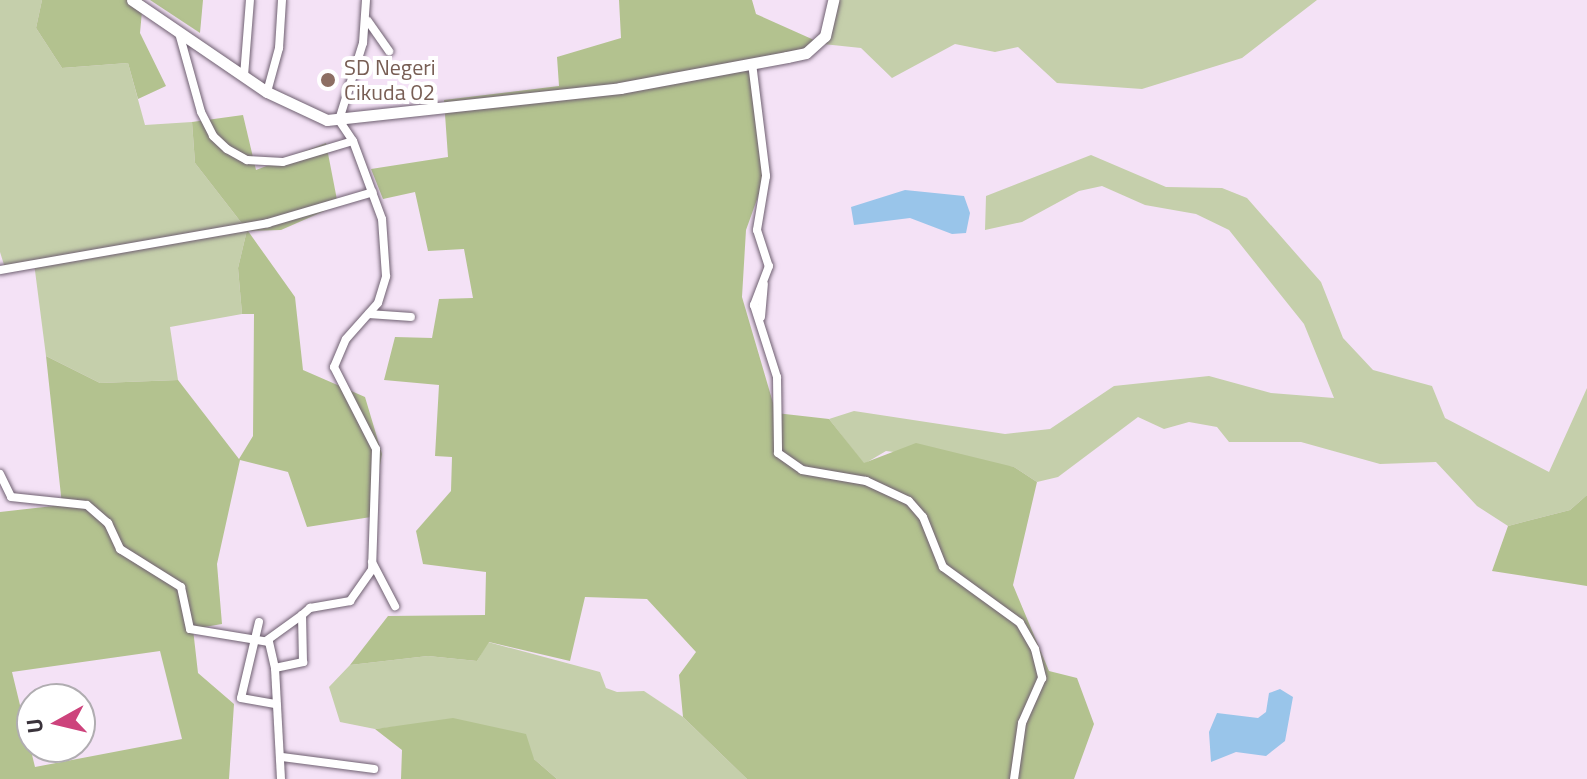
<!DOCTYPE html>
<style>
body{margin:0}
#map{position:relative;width:1587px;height:779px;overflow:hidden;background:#f4e2f6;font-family:"Titillium Web",sans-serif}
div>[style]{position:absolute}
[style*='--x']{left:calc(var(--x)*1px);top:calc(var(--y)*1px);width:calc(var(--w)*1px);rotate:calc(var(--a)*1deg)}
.green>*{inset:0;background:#c5cfab}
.forest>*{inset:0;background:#b3c28f}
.water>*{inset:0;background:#99c5ea}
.roads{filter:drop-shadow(0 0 2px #6f6071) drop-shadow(0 0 2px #6f6071)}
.street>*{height:8px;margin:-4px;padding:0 4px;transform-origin:4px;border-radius:4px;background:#fff}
.secondary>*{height:11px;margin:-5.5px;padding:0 5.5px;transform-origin:5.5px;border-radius:5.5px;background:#fff}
.dots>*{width:22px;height:22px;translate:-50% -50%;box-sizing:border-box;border:4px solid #fff;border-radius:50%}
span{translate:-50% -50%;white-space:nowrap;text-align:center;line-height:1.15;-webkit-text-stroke:8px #fff;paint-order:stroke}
.education-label{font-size:22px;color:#785e54}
.left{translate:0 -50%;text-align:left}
.north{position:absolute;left:16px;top:683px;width:80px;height:80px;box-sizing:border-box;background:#fff;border:2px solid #b0adb1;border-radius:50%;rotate:262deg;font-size:22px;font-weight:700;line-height:32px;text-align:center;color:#3a333b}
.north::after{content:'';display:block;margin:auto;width:28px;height:36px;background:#cd437c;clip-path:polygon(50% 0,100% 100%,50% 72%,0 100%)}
</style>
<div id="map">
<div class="green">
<div style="clip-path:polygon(0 0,42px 0,36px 28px,62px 68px,128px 63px,145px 125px,192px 122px,195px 163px,247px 230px,238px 268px,242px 314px,170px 327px,178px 380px,100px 383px,46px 356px,34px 263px,6px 271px,0 252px)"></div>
<div style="clip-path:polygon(834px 0,1317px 0,1242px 58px,1142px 89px,1057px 83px,1018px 47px,995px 52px,955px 44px,892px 78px,861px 48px,823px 44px)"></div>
<div style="clip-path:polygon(1091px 155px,1166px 187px,1222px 188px,1247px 198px,1321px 282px,1343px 338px,1373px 370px,1432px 386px,1445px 418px,1549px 472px,1587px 388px,1587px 495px,1570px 510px,1508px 526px,1477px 506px,1436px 462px,1380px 464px,1301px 442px,1229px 442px,1217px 427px,1189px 422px,1164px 429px,1138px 417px,1058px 477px,1037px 482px,1014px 467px,886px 451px,864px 464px,829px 419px,854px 411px,1005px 434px,1050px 429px,1114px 386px,1209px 376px,1271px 393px,1334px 398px,1304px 324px,1229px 230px,1196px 214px,1145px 205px,1102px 186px,1079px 191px,1022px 222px,985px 230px,986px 196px)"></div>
<div style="clip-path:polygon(488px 642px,600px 672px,606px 688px,617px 692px,644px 691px,683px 717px,747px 779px,557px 779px,534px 759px,403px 726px,375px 729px,340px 722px,329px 687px,350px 665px,428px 656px,477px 661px)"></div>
</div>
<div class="forest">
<div style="clip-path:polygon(42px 0,143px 0,140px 33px,166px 86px,138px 99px,128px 63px,62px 68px,36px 28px)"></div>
<div style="clip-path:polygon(150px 0,203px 0,200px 33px)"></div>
<div style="clip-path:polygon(619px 0,752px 0,756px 14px,823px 44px,749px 63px,764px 180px,746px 230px,742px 297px,776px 413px,829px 419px,864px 463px,916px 443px,1014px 467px,1037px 482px,1013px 585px,1049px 671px,1077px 678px,1094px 724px,1074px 779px,747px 779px,683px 717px,679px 675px,696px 652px,647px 599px,585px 597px,570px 661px,489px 642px,477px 661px,428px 656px,350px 665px,388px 616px,485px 615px,486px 572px,423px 564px,416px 531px,451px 491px,452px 457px,435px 456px,439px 385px,384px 380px,395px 337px,432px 338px,439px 299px,473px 298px,464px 249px,428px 251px,415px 192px,383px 199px,371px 169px,448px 157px,444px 100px,559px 86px,557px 57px,621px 38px)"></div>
<div style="clip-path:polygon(evenodd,243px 115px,256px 170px,326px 143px,338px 205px,281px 230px,248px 231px,295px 297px,303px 370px,365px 397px,382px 454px,371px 517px,307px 527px,288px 472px,240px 460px,217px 564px,222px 624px,193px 629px,198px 673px,234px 704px,229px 779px,0 779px,0 512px,62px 505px,46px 356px,100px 383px,178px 380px,239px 459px,253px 436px,254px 314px,242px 314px,238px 268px,247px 230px,195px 163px,192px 122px,243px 115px,160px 651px,182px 739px,35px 767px,12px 672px,160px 651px)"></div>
<div style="clip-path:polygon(1587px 495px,1587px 586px,1492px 571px,1508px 526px,1570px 510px)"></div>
<div style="clip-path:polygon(453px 718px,526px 734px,534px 759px,557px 779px,401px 779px,402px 750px,375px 729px)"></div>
</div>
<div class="water">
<div style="clip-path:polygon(905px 190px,964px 196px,970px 213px,966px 233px,952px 234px,910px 218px,854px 225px,851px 207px)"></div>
<div style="clip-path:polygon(1280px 689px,1293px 697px,1285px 741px,1266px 756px,1236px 752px,1211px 762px,1209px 732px,1217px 713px,1258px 718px,1266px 712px,1269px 693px)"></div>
</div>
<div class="roads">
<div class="street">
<div style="--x:368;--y:21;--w:37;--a:55"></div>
<div style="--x:179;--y:33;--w:82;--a:74.4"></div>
<div style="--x:201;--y:112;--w:27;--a:63"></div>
<div style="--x:213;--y:136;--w:19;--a:43"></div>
<div style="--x:227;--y:149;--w:23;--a:29"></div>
<div style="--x:247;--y:160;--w:36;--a:3"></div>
<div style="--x:283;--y:162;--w:73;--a:-16.7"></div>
<div style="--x:752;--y:63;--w:114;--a:82.9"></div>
<div style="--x:766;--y:176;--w:55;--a:99.5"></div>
<div style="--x:757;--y:230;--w:38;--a:72"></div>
<div style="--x:769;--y:266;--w:42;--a:111"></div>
<div style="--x:754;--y:305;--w:76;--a:72.3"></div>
<div style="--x:777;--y:377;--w:76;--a:89.2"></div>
<div style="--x:778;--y:453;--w:29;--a:35"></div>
<div style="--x:802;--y:470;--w:65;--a:9.8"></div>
<div style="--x:866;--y:481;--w:47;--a:24.9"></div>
<div style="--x:909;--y:501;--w:21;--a:49"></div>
<div style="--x:923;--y:517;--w:54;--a:68.2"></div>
<div style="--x:943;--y:567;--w:95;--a:36"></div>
<div style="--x:1020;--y:623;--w:30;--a:60"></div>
<div style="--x:1035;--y:649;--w:30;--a:76"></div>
<div style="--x:1042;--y:678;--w:49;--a:114"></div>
<div style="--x:1022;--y:723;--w:57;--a:98.1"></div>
<div style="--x:244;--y:76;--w:76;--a:-85.5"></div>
<div style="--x:267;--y:92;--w:46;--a:-74.7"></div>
<div style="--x:279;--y:48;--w:48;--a:-86.4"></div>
<div style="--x:0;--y:270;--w:272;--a:-9.9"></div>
<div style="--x:268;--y:223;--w:109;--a:-16.4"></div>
<div style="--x:369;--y:314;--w:42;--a:4.1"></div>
<div style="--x:761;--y:317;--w:33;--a:-85"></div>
<div style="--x:0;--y:474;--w:25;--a:64"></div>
<div style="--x:11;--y:497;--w:76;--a:6"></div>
<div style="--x:87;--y:505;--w:28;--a:41"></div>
<div style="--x:108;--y:523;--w:29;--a:65"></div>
<div style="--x:120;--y:549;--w:72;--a:31.9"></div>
<div style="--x:181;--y:587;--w:43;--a:77.9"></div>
<div style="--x:190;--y:629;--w:80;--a:9.3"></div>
<div style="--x:269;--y:642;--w:27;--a:77"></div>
<div style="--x:372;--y:562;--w:50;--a:62.4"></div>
<div style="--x:259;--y:622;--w:78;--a:103.3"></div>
<div style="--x:241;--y:698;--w:36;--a:10"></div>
<div style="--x:266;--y:641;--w:44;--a:-35.8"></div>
<div style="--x:282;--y:757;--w:93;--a:7.4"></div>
<div style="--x:281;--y:779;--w:111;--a:-93.1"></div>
<div style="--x:275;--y:668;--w:29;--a:-12"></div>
<div style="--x:303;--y:662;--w:47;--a:-91.2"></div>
<div style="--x:302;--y:615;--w:11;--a:-41"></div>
<div style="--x:310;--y:608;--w:41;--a:-9.9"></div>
<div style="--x:350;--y:601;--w:38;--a:-55"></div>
<div style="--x:372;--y:570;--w:121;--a:-88.1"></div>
<div style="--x:376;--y:449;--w:92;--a:-117.1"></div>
<div style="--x:334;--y:367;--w:30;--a:-67"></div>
<div style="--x:346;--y:339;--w:48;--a:-48.4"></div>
<div style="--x:378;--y:303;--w:28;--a:-73"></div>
<div style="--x:386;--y:276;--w:57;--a:-94"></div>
<div style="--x:382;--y:219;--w:83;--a:-110.4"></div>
<div style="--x:353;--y:141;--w:25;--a:-124"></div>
<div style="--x:339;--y:120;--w:81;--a:-72.7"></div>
<div style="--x:363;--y:43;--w:43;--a:-86"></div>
</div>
<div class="secondary">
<div style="--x:132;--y:0;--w:163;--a:34.3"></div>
<div style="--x:267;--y:92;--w:66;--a:25"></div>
<div style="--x:327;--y:120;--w:295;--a:-6.2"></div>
<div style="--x:620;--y:88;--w:170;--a:-10.5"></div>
<div style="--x:787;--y:57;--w:19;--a:-12"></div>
<div style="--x:806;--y:53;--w:25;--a:-42"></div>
<div style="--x:825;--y:36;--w:37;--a:-77"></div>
</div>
</div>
<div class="dots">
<div style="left:328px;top:80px;background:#8d6e63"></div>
</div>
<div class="education-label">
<span class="left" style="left:344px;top:80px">SD Negeri<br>Cikuda 02</span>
</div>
<div class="north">U</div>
</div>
